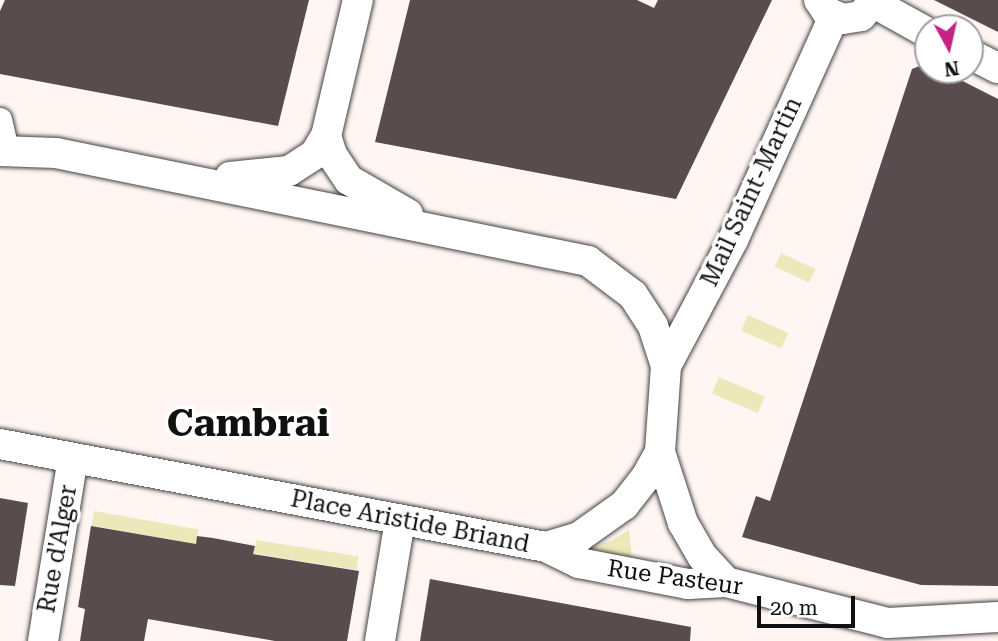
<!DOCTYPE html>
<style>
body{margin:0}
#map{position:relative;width:998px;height:641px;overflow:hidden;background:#fff6f3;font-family:"Roboto Serif",serif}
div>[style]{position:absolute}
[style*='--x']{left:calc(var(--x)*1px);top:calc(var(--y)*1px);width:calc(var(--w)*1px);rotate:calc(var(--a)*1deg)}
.green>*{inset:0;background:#ece8ba;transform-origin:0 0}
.building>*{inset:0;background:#594c4e}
.roads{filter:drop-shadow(0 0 2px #434343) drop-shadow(0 0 2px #434343)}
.pedestrian>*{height:23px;margin:-11.5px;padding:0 11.5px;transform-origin:11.5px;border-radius:11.5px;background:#fff}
.minor>*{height:30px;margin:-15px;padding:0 15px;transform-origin:15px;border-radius:15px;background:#fff}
span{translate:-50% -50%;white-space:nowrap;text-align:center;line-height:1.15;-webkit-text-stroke:7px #fff;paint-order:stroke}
.street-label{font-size:24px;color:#101010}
.town-label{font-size:38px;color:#101010;font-weight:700}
.north{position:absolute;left:914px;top:14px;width:70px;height:70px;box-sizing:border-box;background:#fff;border:2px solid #9f9f9f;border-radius:50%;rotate:172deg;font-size:19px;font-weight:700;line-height:28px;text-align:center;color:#101010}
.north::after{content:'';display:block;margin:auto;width:24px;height:32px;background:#c62285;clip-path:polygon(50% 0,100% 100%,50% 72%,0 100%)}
.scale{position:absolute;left:757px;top:596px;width:98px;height:32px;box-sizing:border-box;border:4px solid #101010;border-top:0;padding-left:9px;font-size:21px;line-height:24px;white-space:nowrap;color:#101010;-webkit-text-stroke:5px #fff;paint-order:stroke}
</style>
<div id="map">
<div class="green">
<div style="left:781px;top:253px;width:38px;height:15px;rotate:25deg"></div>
<div style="left:748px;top:315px;width:44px;height:17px;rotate:24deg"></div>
<div style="left:719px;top:377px;width:50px;height:18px;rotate:23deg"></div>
<div style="left:94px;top:511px;width:106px;height:15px;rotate:10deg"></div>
<div style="clip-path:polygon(629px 530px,632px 560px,584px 551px,612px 540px)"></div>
<div style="left:256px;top:540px;width:104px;height:14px;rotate:9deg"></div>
</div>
<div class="building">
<div style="clip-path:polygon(5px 0,309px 0,278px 126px,0 74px,0 11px)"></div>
<div style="clip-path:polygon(410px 0,637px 0,654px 8px,658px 0,772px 0,676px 199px,375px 142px)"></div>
<div style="clip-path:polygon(934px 0,998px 0,998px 32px)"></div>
<div style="clip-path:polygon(927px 63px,928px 70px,941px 70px,998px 99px,998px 586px,921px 585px,742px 537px,756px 496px,770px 501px,912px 69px)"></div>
<div style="clip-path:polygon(0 498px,28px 503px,15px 586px,0 585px)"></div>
<div style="clip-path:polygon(91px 526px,196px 544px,197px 536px,213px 538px,255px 546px,253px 554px,359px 571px,347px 641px,275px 641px,148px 619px,144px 641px,80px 641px,85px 609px,78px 607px)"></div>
<div style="clip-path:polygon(430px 579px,691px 627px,690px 641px,420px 641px)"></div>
</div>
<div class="roads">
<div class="pedestrian">
<div style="--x:0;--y:119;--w:32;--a:77"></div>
</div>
<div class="minor">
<div style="--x:819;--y:0;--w:14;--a:56"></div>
<div style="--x:827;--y:12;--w:17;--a:24"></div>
<div style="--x:843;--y:19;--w:18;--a:-9"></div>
<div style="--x:861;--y:16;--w:21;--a:-49"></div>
<div style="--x:874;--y:3;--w:62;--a:29.1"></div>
<div style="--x:970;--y:54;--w:31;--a:27"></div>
<div style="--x:326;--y:136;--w:20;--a:72"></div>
<div style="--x:332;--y:155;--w:30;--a:56"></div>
<div style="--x:349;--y:180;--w:68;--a:30"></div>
<div style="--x:0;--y:151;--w:56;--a:2"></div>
<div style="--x:56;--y:153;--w:543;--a:11.48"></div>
<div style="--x:588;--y:261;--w:56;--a:37.1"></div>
<div style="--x:633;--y:295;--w:37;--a:57"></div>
<div style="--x:653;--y:326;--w:42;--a:72"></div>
<div style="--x:666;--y:366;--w:86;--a:94"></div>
<div style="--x:660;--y:452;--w:29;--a:119"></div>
<div style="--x:646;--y:477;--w:36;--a:128"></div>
<div style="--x:624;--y:505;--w:55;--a:144.6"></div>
<div style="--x:579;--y:537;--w:34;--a:163"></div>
<div style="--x:546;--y:547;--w:556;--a:-169.32"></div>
<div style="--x:230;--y:177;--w:59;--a:-5.8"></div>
<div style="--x:289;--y:171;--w:31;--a:-33"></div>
<div style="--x:315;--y:154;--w:21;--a:-59"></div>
<div style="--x:326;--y:136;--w:140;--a:-76.8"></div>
<div style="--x:666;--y:366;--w:143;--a:-62"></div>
<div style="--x:733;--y:240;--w:246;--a:-65.7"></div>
<div style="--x:660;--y:452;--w:75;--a:72.1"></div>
<div style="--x:683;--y:523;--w:39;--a:60"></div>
<div style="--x:703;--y:557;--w:34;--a:47"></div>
<div style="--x:546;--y:547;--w:37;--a:26"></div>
<div style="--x:579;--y:563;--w:111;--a:10.9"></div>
<div style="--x:688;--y:584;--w:38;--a:-3"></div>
<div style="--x:726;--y:582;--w:167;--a:14.2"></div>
<div style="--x:888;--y:623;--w:110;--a:-3.1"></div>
<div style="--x:43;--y:641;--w:185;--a:-80.7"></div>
<div style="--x:380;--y:641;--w:123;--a:-80.6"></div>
</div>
</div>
<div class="street-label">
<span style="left:752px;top:192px;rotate:-65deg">Mail Saint-Martin</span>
<span style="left:410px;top:522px;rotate:11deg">Place Aristide Briand</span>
<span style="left:58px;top:549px;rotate:-80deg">Rue d'Alger</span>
<span style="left:675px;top:578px;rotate:8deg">Rue Pasteur</span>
</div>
<div class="town-label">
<span style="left:248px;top:424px">Cambrai</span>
</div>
<div class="north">N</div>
<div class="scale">20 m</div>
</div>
